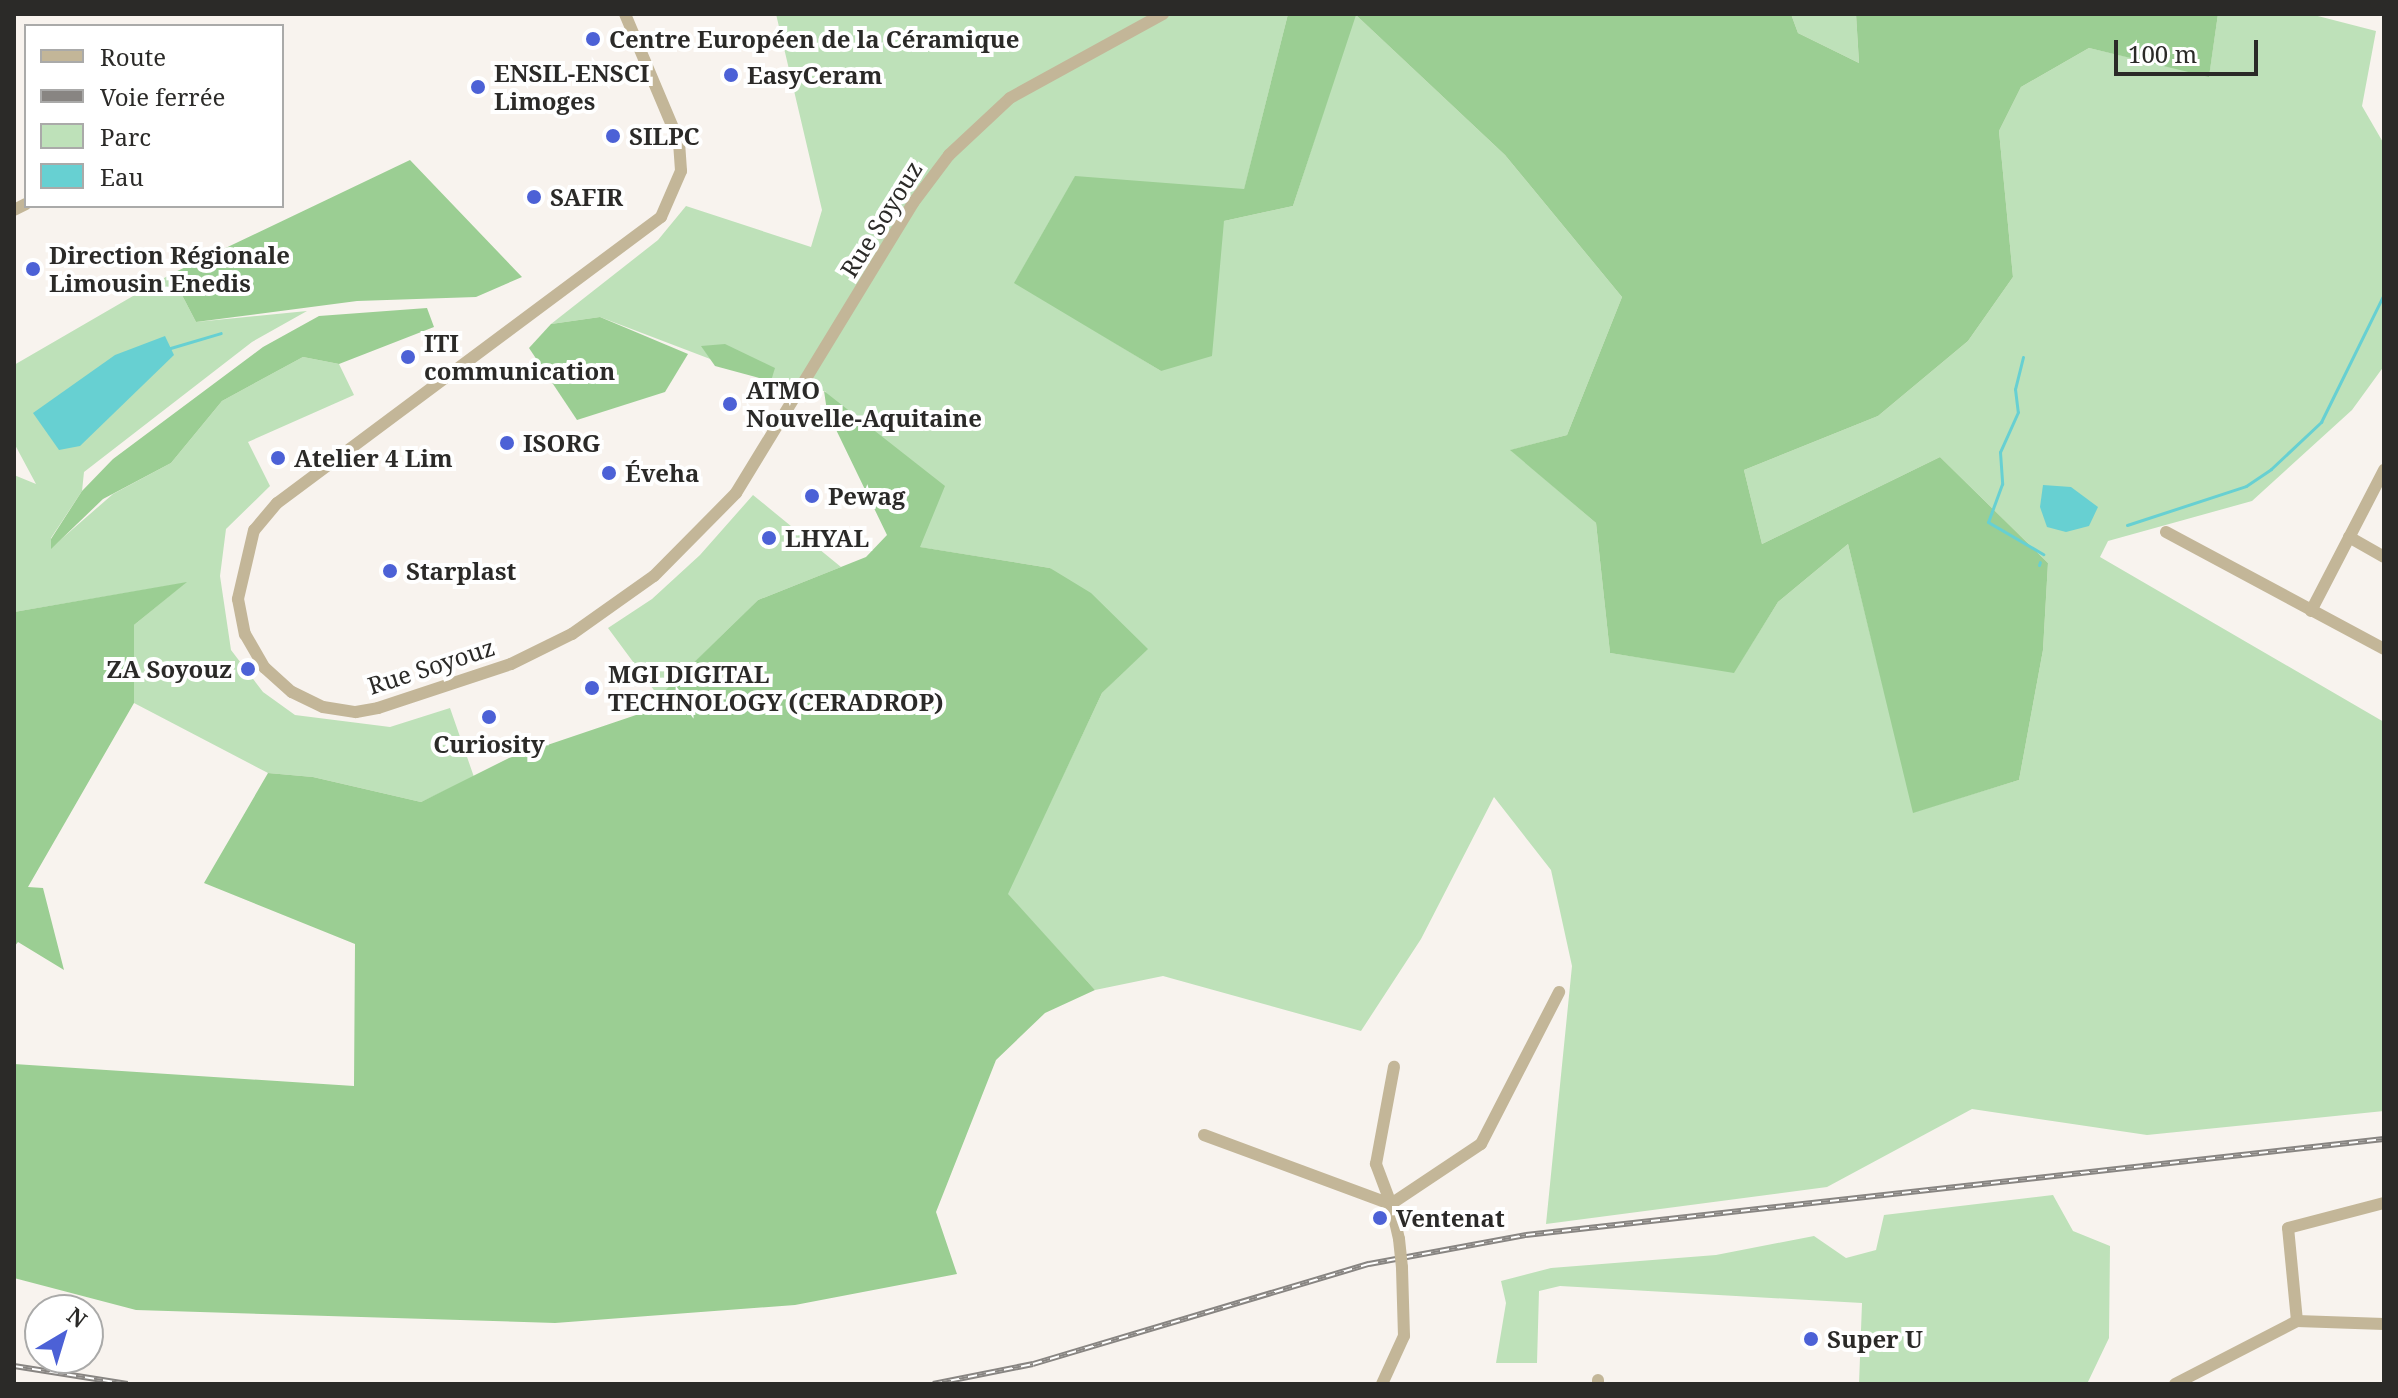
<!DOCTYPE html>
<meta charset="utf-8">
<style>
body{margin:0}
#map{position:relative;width:2398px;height:1398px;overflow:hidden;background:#f8f3ee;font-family:"Noto Serif",serif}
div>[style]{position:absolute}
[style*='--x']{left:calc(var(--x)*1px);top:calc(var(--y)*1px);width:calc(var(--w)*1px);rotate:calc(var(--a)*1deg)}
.green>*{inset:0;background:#bee1b9}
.forest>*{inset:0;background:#9bce93}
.water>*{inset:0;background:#67d0d2}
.stream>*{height:3px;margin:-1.5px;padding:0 1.5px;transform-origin:1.5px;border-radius:1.5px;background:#67d0d2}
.street>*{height:12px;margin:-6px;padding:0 6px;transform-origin:6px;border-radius:6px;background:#c3b698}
.rail>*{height:6px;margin-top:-3px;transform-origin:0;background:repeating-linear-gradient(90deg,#fff 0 9px,#888582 0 18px);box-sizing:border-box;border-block:2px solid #888582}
.street-bridge>*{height:12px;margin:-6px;padding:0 6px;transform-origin:6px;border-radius:6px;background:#c3b698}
.dots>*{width:22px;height:22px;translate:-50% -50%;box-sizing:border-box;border:4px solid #fff;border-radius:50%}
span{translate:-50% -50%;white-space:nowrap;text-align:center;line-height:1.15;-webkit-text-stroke:8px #fff;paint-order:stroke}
.poi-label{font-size:24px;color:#2b2a28;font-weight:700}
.left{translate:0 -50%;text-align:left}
.right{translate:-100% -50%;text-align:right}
.street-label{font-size:24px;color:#2b2a28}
.frame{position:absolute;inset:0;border:16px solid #2b2a28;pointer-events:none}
.legend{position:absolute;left:24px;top:24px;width:260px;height:184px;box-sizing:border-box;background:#fff;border:2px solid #aaaaa9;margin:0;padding:10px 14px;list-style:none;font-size:24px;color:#2b2a28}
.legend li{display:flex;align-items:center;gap:16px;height:40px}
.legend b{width:40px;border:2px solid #aaaaa9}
.north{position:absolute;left:24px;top:1294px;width:80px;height:80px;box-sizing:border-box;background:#fff;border:2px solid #aaaaa9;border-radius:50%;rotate:38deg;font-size:22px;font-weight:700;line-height:32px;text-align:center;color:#2b2a28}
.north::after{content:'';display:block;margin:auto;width:28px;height:36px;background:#4c61d6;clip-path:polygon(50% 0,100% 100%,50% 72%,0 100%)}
.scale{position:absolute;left:2114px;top:40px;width:144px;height:36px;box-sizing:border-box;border:4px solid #2b2a28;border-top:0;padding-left:10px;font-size:24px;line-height:28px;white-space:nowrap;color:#2b2a28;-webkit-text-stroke:6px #fff;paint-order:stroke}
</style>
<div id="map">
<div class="green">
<div style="clip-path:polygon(776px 14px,1288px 14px,1244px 190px,1075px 177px,1015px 282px,1161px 371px,1224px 221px,1293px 206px,1355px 14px,1505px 155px,1622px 297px,1567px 435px,1511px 450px,1596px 523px,1610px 653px,1734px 672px,1778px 602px,1848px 544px,1914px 812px,2019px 780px,2043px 650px,2048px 563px,1940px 457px,1762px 544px,1744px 470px,1878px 416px,1968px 341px,2013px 277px,1999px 131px,2021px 87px,2089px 48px,2209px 76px,2218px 14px,2310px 14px,2376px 31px,2362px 106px,2384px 144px,2384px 366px,2352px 410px,2252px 501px,2108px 541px,2100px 557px,2384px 722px,2384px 1111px,2147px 1135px,1972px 1109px,1827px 1187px,1546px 1224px,1572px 966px,1551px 870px,1494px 797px,1421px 939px,1361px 1031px,1163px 976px,1095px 990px,1007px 894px,1102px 693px,1147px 649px,1050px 568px,919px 547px,825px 391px,794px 391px,600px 317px,551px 324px,658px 240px,686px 206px,811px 247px,822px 210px)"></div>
<div style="clip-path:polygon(1791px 14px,1856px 14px,1859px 63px,1798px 33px)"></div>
<div style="clip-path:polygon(171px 274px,196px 322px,307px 311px,252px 342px,84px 472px,82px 491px,51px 538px,51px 548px,113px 494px,171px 463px,222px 401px,303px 357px,339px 364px,354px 395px,248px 442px,270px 486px,226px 529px,220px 576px,231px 650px,263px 692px,295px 715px,390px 727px,450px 708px,474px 777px,421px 802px,313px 777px,268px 773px,134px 703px,134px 625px,185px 583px,14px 612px,14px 475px,36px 484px,14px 443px,14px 365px)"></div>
<div style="clip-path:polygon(753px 495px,841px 567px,758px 600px,659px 697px,608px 628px,652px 599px,700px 555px)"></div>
<div style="clip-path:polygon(2053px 1195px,2073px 1231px,2110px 1246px,2109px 1338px,2087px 1384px,1859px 1384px,1862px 1303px,1560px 1286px,1539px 1291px,1537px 1363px,1496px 1363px,1506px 1303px,1501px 1281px,1551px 1268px,1716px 1255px,1814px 1236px,1846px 1258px,1876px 1250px,1884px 1215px)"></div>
</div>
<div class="forest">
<div style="clip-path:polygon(1288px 14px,1791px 14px,1798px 33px,1859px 63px,1856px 14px,2218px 14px,2209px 77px,2089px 48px,2021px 87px,1999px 131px,2013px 277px,1968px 341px,1878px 416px,1744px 470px,1762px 544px,1940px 457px,2048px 563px,2043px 650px,2019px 780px,1913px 813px,1848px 544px,1778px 602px,1734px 673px,1610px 653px,1596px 523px,1510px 450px,1567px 435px,1622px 297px,1505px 155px,1356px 15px,1293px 206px,1224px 221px,1212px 356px,1161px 371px,1014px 283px,1075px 176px,1244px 189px)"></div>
<div style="clip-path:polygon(410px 160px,522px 277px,476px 297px,357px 301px,196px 322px,171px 274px)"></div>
<div style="clip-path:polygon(427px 308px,434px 327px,339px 364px,303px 357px,222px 401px,171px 463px,103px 499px,51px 549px,51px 539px,82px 491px,113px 459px,263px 347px,319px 316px)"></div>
<div style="clip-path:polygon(600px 317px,688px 354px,665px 392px,577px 420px,529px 348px,551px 324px)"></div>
<div style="clip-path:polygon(725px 344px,775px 368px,771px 381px,715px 366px,701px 346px)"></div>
<div style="clip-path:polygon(824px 391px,945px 486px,920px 547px,1050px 568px,1091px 593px,1148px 649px,1102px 693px,1008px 894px,1095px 990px,1045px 1013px,996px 1060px,936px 1212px,957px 1274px,795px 1305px,555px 1323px,136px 1310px,14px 1278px,14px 1064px,354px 1086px,355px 944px,204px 883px,268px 773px,313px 777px,421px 802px,509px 758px,642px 713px,758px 600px,866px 557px,887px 535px,827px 411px)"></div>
<div style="clip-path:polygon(187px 582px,134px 625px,134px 703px,28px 887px,43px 888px,64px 970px,18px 942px,14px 947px,14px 612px)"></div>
</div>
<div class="water">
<div style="clip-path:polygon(165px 336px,174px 355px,80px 446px,59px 450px,33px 413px,115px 355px)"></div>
<div style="clip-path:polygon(2043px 485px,2071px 487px,2098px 507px,2089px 526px,2066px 532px,2047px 527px,2040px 507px)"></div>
</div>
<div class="stream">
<div style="--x:167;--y:349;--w:56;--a:-16.5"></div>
<div style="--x:2023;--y:357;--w:33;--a:104"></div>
<div style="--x:2015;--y:389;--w:23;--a:83"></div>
<div style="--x:2018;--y:412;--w:44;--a:114.2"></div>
<div style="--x:2000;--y:452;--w:32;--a:86"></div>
<div style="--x:2002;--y:484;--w:40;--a:110.2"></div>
<div style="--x:1988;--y:522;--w:64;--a:30.2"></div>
<div style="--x:2127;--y:525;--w:125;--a:-18.1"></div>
<div style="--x:2246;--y:486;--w:30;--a:-34"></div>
<div style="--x:2271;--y:469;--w:69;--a:-43.2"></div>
<div style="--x:2321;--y:422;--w:143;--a:-63.8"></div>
<div style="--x:2039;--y:565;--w:3;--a:-72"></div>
</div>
<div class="street">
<div style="--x:625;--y:14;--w:139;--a:67.1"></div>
<div style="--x:679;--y:142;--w:29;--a:86"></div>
<div style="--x:681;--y:171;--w:50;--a:113.5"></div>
<div style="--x:661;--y:217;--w:479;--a:143.3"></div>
<div style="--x:277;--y:503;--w:35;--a:130"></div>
<div style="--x:254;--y:530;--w:71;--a:103.1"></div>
<div style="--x:238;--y:599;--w:36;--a:79"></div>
<div style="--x:245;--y:634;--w:39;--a:60"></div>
<div style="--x:265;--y:668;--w:36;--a:42"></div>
<div style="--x:292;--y:692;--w:34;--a:26"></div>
<div style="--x:323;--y:707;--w:33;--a:9"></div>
<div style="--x:356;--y:712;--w:22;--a:-10"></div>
<div style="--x:378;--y:708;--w:140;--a:-18.3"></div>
<div style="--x:511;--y:664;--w:68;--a:-26.2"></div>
<div style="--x:572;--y:634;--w:100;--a:-35.3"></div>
<div style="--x:654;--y:576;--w:117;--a:-45.3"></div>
<div style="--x:736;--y:493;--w:340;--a:-58.6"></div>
<div style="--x:913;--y:203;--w:60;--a:-53.1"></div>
<div style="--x:949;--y:155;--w:83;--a:-43.1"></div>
<div style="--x:1010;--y:98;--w:175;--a:-28.8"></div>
<div style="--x:14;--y:210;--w:13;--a:-27"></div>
<div style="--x:2166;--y:532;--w:247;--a:28.2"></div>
<div style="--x:2349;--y:537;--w:40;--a:29.7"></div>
<div style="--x:2311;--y:611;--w:159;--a:-62.6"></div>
<div style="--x:1204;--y:1135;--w:199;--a:20.3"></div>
<div style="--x:1391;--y:1204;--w:43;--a:-110.6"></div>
<div style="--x:1376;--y:1164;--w:99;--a:-79.5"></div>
<div style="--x:1399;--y:1239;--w:36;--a:-103"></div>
<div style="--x:1391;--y:1204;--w:108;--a:-33.7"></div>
<div style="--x:1481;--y:1144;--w:171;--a:-62.8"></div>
<div style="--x:2297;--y:1321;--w:93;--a:-95.5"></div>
<div style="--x:2288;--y:1228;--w:99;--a:-14.6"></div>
<div style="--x:1382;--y:1384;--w:53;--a:-65.4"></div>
<div style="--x:1404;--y:1336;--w:69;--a:-91.7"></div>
<div style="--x:1598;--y:1384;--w:4;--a:-90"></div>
<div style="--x:2175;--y:1384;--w:137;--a:-27.3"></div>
<div style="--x:2297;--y:1321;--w:87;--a:2"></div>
</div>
<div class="rail">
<div style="--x:14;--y:1366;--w:115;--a:9"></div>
<div style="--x:933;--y:1384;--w:102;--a:-11.3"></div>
<div style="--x:1033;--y:1364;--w:351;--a:-16.6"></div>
<div style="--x:1369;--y:1264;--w:160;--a:-10.5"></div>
<div style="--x:1526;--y:1235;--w:863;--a:-6.38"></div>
</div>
<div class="street-bridge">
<div style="--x:1399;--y:1239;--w:28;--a:84"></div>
</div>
<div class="dots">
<div style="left:593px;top:39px;background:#4c61d6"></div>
<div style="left:731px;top:75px;background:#4c61d6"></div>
<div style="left:478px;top:87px;background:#4c61d6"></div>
<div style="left:613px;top:136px;background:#4c61d6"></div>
<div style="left:534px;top:197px;background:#4c61d6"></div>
<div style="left:33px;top:269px;background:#4c61d6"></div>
<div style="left:408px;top:357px;background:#4c61d6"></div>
<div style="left:730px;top:404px;background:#4c61d6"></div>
<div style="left:507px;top:443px;background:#4c61d6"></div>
<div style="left:278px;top:458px;background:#4c61d6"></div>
<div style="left:609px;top:473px;background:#4c61d6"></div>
<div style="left:812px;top:496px;background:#4c61d6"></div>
<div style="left:769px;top:538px;background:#4c61d6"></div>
<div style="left:390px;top:571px;background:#4c61d6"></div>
<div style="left:248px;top:669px;background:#4c61d6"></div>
<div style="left:592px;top:688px;background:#4c61d6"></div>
<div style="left:489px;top:717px;background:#4c61d6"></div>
<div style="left:1380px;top:1218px;background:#4c61d6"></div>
<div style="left:1811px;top:1339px;background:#4c61d6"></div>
</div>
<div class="poi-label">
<span class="left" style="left:609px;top:39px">Centre Européen de la Céramique</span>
<span class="left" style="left:494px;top:87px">ENSIL-ENSCI<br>Limoges</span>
<span class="left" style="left:747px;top:75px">EasyCeram</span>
<span class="left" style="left:629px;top:136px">SILPC</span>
<span class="left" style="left:550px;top:197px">SAFIR</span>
<span class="left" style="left:49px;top:269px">Direction Régionale<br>Limousin Enedis</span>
<span class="left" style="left:424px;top:357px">ITI<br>communication</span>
<span class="left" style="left:746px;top:404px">ATMO<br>Nouvelle-Aquitaine</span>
<span class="left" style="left:523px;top:443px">ISORG</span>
<span class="left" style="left:294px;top:458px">Atelier 4 Lim</span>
<span class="left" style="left:625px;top:473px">Éveha</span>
<span class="left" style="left:828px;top:496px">Pewag</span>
<span class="left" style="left:785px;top:538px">LHYAL</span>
<span class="left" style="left:406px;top:571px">Starplast</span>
<span class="right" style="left:232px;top:669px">ZA Soyouz</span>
<span class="left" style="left:608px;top:688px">MGI DIGITAL<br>TECHNOLOGY (CERADROP)</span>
<span style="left:489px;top:744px">Curiosity</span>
<span class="left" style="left:1396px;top:1218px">Ventenat</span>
<span class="left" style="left:1827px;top:1339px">Super U</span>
</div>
<div class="street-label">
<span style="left:881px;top:219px;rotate:-58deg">Rue Soyouz</span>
<span style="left:431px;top:666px;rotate:-18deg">Rue Soyouz</span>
</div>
<div class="frame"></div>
<ul class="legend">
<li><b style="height:10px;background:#c3b698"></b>Route</li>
<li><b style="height:10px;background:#888582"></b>Voie ferrée</li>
<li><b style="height:22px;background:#bee1b9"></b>Parc</li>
<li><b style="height:22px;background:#67d0d2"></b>Eau</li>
</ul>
<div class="north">N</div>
<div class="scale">100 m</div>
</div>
